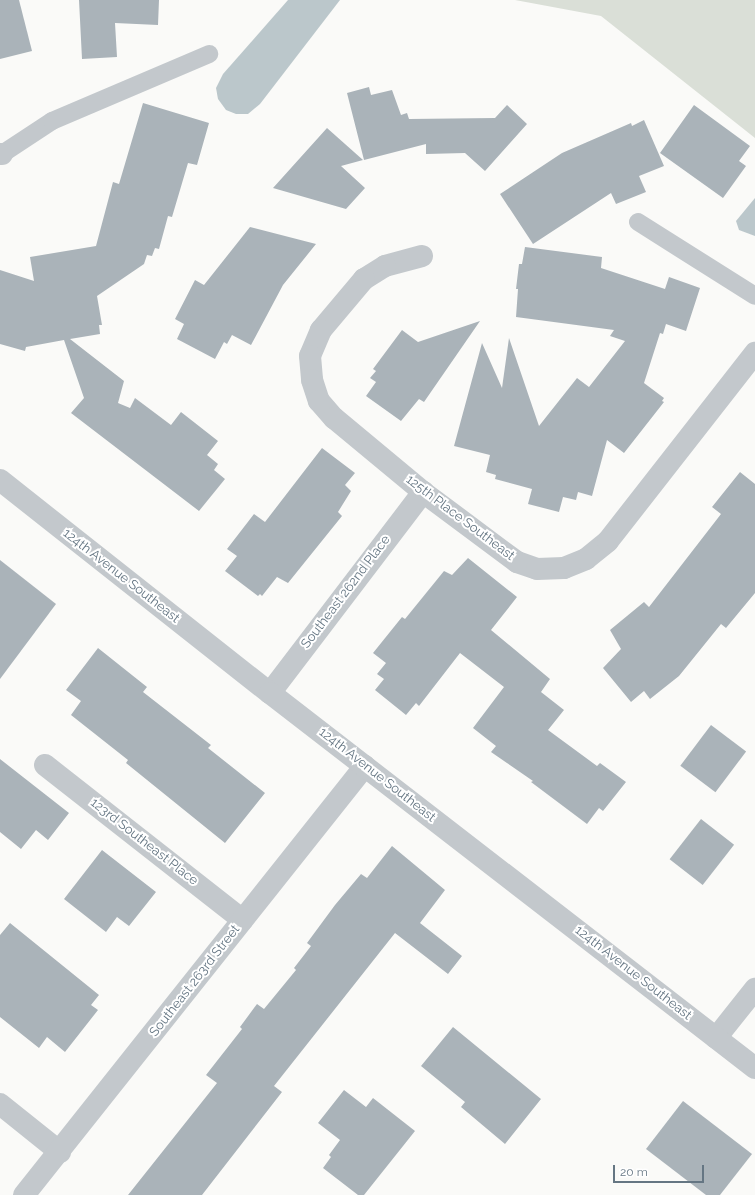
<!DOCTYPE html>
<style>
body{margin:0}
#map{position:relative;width:755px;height:1195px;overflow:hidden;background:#fafaf8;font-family:Raleway,sans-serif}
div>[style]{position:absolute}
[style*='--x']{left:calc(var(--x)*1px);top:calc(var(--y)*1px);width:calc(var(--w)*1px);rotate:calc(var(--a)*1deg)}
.green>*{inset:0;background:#dadfd7}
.water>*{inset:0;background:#bbc7cb}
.building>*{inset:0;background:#aab3b9;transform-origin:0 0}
.service>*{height:18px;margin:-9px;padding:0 9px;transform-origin:9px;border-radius:9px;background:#c3c8cc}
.minor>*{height:22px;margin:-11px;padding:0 11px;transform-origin:11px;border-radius:11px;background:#c3c8cc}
.tertiary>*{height:22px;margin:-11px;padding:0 11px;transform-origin:11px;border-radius:11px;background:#c3c8cc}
span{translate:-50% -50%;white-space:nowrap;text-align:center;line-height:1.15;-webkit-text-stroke:4px #fff;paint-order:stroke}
.street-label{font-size:13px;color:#657683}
.scale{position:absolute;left:613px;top:1165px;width:91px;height:18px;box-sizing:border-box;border:2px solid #657683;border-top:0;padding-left:5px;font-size:12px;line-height:14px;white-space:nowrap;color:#657683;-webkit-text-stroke:3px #fff;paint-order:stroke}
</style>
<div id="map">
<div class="green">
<div style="clip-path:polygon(515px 0,755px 0,755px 138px,601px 16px)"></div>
</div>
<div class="water">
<div style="clip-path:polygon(288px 0,340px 0,260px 104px,248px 114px,236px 114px,226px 110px,218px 99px,216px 88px,223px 74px)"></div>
<div style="clip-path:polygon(755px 198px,755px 236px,739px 230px,736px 221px)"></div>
</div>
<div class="building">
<div style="clip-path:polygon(0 0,19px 0,32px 51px,0 59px)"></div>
<div style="clip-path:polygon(79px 0,159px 0,158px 25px,115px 23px,117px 57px,82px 59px)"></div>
<div style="clip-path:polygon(369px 87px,371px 95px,392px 90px,401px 115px,407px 113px,409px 119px,495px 118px,507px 105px,527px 124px,485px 171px,465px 153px,426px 154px,426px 144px,364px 160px,347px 93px)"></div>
<div style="clip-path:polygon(143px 103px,209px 123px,197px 165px,188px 163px,172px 217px,168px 216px,159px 249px,155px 248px,152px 256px,147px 255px,144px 264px,97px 296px,102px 325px,99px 325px,100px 334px,70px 339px,124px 381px,118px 403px,130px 408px,135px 398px,171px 425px,181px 412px,218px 441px,207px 455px,218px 464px,214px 470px,225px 479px,199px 511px,71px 413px,84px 398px,64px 340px,26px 347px,25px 351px,0 344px,0 270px,34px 281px,30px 257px,96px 246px,113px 182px,119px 184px)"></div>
<div style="clip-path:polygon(694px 105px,750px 146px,739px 161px,746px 166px,723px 198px,660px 153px)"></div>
<div style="clip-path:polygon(644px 120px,664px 166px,639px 176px,646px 192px,616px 204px,611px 193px,533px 244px,500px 194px,562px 153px,631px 123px,632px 126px)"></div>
<div style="clip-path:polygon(327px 128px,363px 160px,341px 166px,365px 188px,346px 209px,273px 188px)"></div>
<div style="clip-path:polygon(250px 227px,316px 244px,283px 285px,251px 345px,232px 335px,227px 344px,224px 342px,215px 359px,177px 339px,184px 324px,175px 319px,195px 280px,204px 285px)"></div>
<div style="clip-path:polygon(525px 247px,602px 257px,601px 268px,665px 289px,669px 277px,700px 288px,686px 331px,666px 324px,663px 334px,660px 333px,644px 383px,664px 398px,662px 401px,664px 402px,624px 453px,607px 440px,592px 496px,578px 492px,576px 500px,563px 497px,559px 512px,528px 504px,532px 489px,495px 479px,496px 475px,486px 472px,490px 455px,454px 446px,482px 343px,502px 388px,509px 338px,539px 426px,577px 378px,589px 387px,625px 341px,610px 336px,614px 330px,516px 317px,518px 289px,516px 289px,519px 264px,522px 264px)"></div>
<div style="clip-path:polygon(480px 321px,424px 402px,419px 399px,401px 421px,366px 396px,376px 382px,370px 378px,376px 371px,373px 369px,402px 330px,418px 342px)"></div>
<div style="clip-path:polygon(322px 448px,355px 473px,345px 485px,351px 491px,338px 512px,342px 516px,288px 583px,277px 577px,262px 596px,260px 594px,258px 596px,225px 571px,237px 556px,227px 549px,254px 514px,265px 522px)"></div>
<div style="clip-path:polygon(740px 472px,755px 484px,755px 593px,726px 628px,721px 624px,679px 676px,650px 699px,644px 691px,631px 702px,603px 668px,621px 649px,610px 630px,644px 602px,649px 607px,721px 514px,712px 507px)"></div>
<div style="clip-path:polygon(468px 558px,517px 597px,491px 630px,550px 679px,541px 692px,564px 710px,548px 730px,597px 766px,600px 763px,626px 782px,603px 811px,599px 808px,587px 824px,531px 782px,533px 781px,491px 752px,496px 746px,473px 728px,504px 687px,460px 653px,419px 706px,416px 703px,406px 715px,375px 690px,384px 679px,377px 674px,386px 663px,373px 653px,402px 617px,405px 619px,444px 571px,452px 575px)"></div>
<div style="clip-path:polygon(0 560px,56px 604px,0 679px)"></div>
<div style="clip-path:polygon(98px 648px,147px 687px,143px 692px,211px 745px,208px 748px,265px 793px,225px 843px,126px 763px,128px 760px,71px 715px,81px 701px,66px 690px)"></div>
<div style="left:711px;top:725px;width:44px;height:51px;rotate:37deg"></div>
<div style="clip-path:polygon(0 759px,69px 813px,48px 840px,36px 830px,21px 849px,0 832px)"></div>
<div style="left:701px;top:819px;width:42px;height:51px;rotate:38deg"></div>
<div style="clip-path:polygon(392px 846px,445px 890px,420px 923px,462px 956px,448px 974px,395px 933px,274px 1086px,282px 1092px,202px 1195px,128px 1195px,217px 1083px,206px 1075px,242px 1029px,240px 1027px,257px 1004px,264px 1009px,296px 970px,294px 968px,311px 946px,307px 943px,335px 905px,361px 874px,367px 878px)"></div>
<div style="clip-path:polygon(102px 850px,156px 892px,129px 926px,117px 917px,106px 932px,64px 899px)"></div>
<div style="clip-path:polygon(10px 923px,99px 995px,91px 1005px,98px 1010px,65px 1052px,47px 1037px,39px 1048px,0 1017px,0 935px)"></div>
<div style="clip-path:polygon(453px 1027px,541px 1099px,505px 1144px,461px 1107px,465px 1102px,421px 1066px)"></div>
<div style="clip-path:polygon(344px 1090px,366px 1107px,373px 1098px,415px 1131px,364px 1195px,358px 1195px,323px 1168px,331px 1157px,329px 1155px,340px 1140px,318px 1123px)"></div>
<div style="clip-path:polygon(683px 1101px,752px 1154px,720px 1195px,706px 1195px,646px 1149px)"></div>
</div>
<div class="service">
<div style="--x:2;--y:154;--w:60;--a:-33.4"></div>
<div style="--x:52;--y:121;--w:171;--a:-23.1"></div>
<div style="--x:638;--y:222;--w:138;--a:32.3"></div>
</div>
<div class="minor">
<div style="--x:0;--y:154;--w:2;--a:0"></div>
<div style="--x:422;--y:256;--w:38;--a:165"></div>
<div style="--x:385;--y:266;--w:25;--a:148"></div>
<div style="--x:364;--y:279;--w:67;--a:130.1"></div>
<div style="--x:321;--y:330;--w:28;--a:113"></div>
<div style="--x:310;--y:356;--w:24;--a:85"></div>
<div style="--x:312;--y:380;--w:22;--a:72"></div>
<div style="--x:319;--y:401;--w:23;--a:49"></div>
<div style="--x:334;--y:418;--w:116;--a:39.7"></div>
<div style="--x:423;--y:492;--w:117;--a:36.7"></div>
<div style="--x:517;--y:562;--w:21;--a:19"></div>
<div style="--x:537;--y:569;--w:27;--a:-2"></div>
<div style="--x:564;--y:568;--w:24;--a:-22"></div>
<div style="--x:586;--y:559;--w:28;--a:-39"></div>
<div style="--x:608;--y:541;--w:239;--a:-52"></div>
<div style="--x:270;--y:693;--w:253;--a:-52.7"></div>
<div style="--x:45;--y:765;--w:251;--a:38.1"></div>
<div style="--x:716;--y:1038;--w:63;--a:-51.5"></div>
<div style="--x:0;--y:1104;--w:77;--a:38.7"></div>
<div style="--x:24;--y:1195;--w:548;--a:-51.52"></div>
</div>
<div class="tertiary">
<div style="--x:0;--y:480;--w:344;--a:38.3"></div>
<div style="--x:270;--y:693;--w:613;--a:37.71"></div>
</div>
<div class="street-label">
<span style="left:460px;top:518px;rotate:37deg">125th Place Southeast</span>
<span style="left:121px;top:576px;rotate:38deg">124th Avenue Southeast</span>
<span style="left:346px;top:592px;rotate:-53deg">Southeast 262nd Place</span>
<span style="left:377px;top:775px;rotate:38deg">124th Avenue Southeast</span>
<span style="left:144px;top:842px;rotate:38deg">123rd Southeast Place</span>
<span style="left:633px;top:973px;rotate:38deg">124th Avenue Southeast</span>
<span style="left:195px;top:981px;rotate:-52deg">Southeast 263rd Street</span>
</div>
<div class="scale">20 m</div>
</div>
